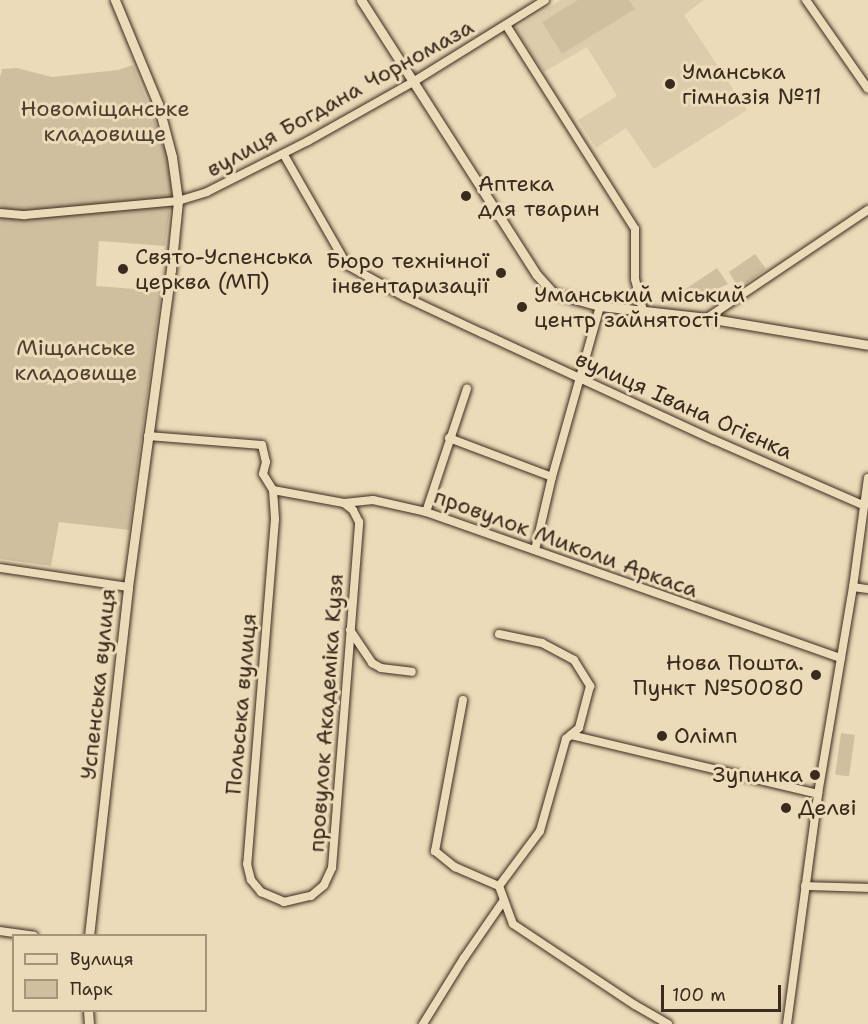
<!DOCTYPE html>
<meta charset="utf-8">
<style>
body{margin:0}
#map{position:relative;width:868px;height:1024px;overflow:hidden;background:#ecdbb8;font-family:"Shantell Sans",sans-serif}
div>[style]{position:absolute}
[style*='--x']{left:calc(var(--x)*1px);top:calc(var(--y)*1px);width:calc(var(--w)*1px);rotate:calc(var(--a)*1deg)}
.built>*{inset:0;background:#ddccab}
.green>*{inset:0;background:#d0bf9f;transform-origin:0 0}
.roads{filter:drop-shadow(0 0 2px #3b2a1e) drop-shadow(0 0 2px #3b2a1e)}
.minor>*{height:8px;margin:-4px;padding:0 4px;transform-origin:4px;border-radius:4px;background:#ecdbb8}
.tertiary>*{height:9px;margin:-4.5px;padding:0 4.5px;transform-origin:4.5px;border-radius:4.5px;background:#ecdbb8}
.dots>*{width:16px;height:16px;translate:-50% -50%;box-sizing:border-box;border:3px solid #ecdbb8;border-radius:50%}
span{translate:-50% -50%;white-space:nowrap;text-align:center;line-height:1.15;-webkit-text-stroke:6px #ecdbb8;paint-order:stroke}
.poi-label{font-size:22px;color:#3b2a1e}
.left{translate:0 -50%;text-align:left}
.right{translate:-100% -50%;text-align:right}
.street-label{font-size:22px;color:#3b2a1e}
.park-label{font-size:22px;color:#514031}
.legend{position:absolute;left:12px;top:934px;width:195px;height:78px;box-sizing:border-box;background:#ecdbb8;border:2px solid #a5947a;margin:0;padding:8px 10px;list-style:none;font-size:18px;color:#3b2a1e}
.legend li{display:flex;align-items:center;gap:12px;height:30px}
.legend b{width:30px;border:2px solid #a5947a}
.scale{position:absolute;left:661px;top:985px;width:120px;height:27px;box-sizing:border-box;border:3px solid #3b2a1e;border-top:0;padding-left:8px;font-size:18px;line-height:21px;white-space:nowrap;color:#3b2a1e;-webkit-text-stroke:4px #ecdbb8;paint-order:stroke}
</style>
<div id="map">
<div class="built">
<div style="clip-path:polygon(561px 0,704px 0,684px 15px,747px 110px,654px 169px,626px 128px,596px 148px,578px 120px,617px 96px,587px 47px,544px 72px,515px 29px)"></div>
</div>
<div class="green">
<div style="clip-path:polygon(578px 0,629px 0,635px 9px,562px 54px,542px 22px)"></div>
<div style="clip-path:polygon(133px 65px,166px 150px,172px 191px,165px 246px,99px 241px,96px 286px,161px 291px,129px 530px,59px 522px,51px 566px,0 559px,0 77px,2px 69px,17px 68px,52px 77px,118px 70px)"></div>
<div style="clip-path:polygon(755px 254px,766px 269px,746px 283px,741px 281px,736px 284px,729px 272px)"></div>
<div style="clip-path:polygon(717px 268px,728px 284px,682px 305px,668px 304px,666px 302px)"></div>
<div style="left:841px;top:733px;width:14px;height:42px;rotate:8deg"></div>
</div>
<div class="roads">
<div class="minor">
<div style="--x:806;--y:0;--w:108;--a:55.1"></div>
<div style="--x:506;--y:25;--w:241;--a:57.7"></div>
<div style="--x:635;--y:229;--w:50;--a:90"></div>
<div style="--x:635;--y:279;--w:34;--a:76"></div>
<div style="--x:284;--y:155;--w:127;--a:60.2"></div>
<div style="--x:347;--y:265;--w:66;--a:28.9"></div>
<div style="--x:405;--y:297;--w:85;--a:25.1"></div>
<div style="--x:482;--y:333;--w:255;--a:24.8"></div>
<div style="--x:714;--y:440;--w:163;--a:23.6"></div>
<div style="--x:0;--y:213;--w:25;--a:5"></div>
<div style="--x:25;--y:215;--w:154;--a:-5.2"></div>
<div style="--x:178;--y:201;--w:30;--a:-17"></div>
<div style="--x:207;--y:192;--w:113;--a:-26.8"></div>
<div style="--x:308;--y:141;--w:120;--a:-29.3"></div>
<div style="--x:413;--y:82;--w:155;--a:-31.8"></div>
<div style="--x:707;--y:318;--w:194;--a:-33.9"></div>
<div style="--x:148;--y:436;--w:114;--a:4.5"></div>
<div style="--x:262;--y:445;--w:17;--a:77"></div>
<div style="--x:266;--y:462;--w:12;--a:104"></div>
<div style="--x:263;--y:474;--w:19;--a:58"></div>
<div style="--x:273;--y:490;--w:29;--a:86"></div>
<div style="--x:275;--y:519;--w:346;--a:94.6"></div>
<div style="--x:247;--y:864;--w:16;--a:76"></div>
<div style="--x:251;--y:880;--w:16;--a:50"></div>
<div style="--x:261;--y:892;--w:25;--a:23"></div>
<div style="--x:284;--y:902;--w:28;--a:-13"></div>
<div style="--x:311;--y:896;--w:17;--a:-40"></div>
<div style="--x:324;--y:885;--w:19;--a:-65"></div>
<div style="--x:332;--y:868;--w:347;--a:-85.5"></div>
<div style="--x:359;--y:522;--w:13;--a:-117"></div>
<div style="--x:353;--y:510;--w:11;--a:-142"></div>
<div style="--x:449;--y:438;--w:110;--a:20.7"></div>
<div style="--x:273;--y:490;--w:72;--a:10.4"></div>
<div style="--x:344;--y:503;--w:29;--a:-6"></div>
<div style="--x:373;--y:500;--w:54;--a:12.8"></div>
<div style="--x:426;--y:512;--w:440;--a:19.4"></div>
<div style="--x:426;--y:512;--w:130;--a:-71.6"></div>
<div style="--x:535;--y:550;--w:75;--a:-76.9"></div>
<div style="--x:552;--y:477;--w:178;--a:-74.3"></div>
<div style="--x:0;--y:568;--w:129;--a:8.4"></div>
<div style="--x:853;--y:587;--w:15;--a:8"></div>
<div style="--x:350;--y:630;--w:40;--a:56"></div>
<div style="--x:372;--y:663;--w:10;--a:29"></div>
<div style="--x:381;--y:668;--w:31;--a:7"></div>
<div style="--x:499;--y:634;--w:44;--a:11.8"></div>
<div style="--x:542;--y:643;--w:36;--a:28"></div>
<div style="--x:574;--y:660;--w:31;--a:58"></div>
<div style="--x:590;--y:686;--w:43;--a:104.7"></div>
<div style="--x:579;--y:728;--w:17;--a:140"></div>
<div style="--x:566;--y:739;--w:96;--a:105.8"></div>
<div style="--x:540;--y:831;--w:69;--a:126.7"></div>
<div style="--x:499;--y:886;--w:40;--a:69.8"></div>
<div style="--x:513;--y:924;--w:146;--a:33.6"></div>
<div style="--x:635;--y:1005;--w:38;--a:30"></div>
<div style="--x:463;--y:700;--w:154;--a:100.5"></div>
<div style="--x:435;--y:851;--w:26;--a:39"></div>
<div style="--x:455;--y:867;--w:48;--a:23.4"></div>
<div style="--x:571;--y:735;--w:254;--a:13.4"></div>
<div style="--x:805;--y:886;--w:63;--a:1.8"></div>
<div style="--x:0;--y:931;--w:34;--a:8"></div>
<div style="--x:423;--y:1024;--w:78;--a:-58.2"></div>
<div style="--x:464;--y:958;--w:70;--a:-55.4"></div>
<div style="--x:787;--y:1024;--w:232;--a:-82.3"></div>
<div style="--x:818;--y:794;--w:210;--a:-80.4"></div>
<div style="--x:853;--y:587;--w:110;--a:-82.2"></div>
</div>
<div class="tertiary">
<div style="--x:361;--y:0;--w:326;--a:57.4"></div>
<div style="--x:537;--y:275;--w:24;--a:48"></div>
<div style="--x:553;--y:293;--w:49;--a:15.5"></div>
<div style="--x:600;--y:306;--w:108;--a:6.4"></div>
<div style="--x:707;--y:318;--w:163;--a:9.5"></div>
<div style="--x:89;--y:936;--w:351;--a:-83.6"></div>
<div style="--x:128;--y:587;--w:320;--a:-82.3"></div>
<div style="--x:171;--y:270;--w:69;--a:-84.2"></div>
<div style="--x:178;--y:201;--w:44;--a:-97.8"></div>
<div style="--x:172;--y:157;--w:55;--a:-104.8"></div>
<div style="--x:158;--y:104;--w:113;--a:-112.5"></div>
<div style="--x:88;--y:1010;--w:14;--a:86"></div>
</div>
</div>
<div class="dots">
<div style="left:670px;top:84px;background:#3b2a1e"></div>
<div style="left:466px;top:196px;background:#3b2a1e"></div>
<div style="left:123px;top:269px;background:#3b2a1e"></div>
<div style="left:501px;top:273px;background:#3b2a1e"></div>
<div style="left:522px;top:307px;background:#3b2a1e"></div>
<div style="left:816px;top:675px;background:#3b2a1e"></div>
<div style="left:662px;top:736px;background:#3b2a1e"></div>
<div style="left:815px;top:775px;background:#3b2a1e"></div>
<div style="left:786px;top:808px;background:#3b2a1e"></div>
</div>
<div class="poi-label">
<span class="left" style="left:682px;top:84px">Уманська<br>гімназія №11</span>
<span class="left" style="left:478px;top:196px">Аптека<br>для тварин</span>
<span class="left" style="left:135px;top:269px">Свято-Успенська<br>церква (МП)</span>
<span class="right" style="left:489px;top:273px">Бюро технічної<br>інвентаризації</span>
<span class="left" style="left:534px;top:307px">Уманський міський<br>центр зайнятості</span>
<span class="right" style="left:804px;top:675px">Нова Пошта.<br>Пункт №50080</span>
<span class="left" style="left:674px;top:736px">Олімп</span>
<span class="right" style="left:803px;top:775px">Зупинка</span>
<span class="left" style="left:798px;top:808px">Делві</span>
</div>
<div class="street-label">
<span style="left:340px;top:98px;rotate:-29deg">вулиця Богдана Чорномаза</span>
<span style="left:684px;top:405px;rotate:24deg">вулиця Івана Огієнка</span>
<span style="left:566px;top:543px;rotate:20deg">провулок Миколи Аркаса</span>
<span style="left:98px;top:684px;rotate:-84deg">Успенська вулиця</span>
<span style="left:241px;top:704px;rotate:-85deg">Польська вулиця</span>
<span style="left:326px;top:713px;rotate:-86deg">провулок Академіка Кузя</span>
</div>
<div class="park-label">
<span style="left:105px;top:121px">Новоміщанське<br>кладовище</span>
<span style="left:76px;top:360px">Міщанське<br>кладовище</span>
</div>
<ul class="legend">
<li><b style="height:8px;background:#ecdbb8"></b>Вулиця</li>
<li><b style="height:16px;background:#d0bf9f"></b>Парк</li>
</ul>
<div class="scale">100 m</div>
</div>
